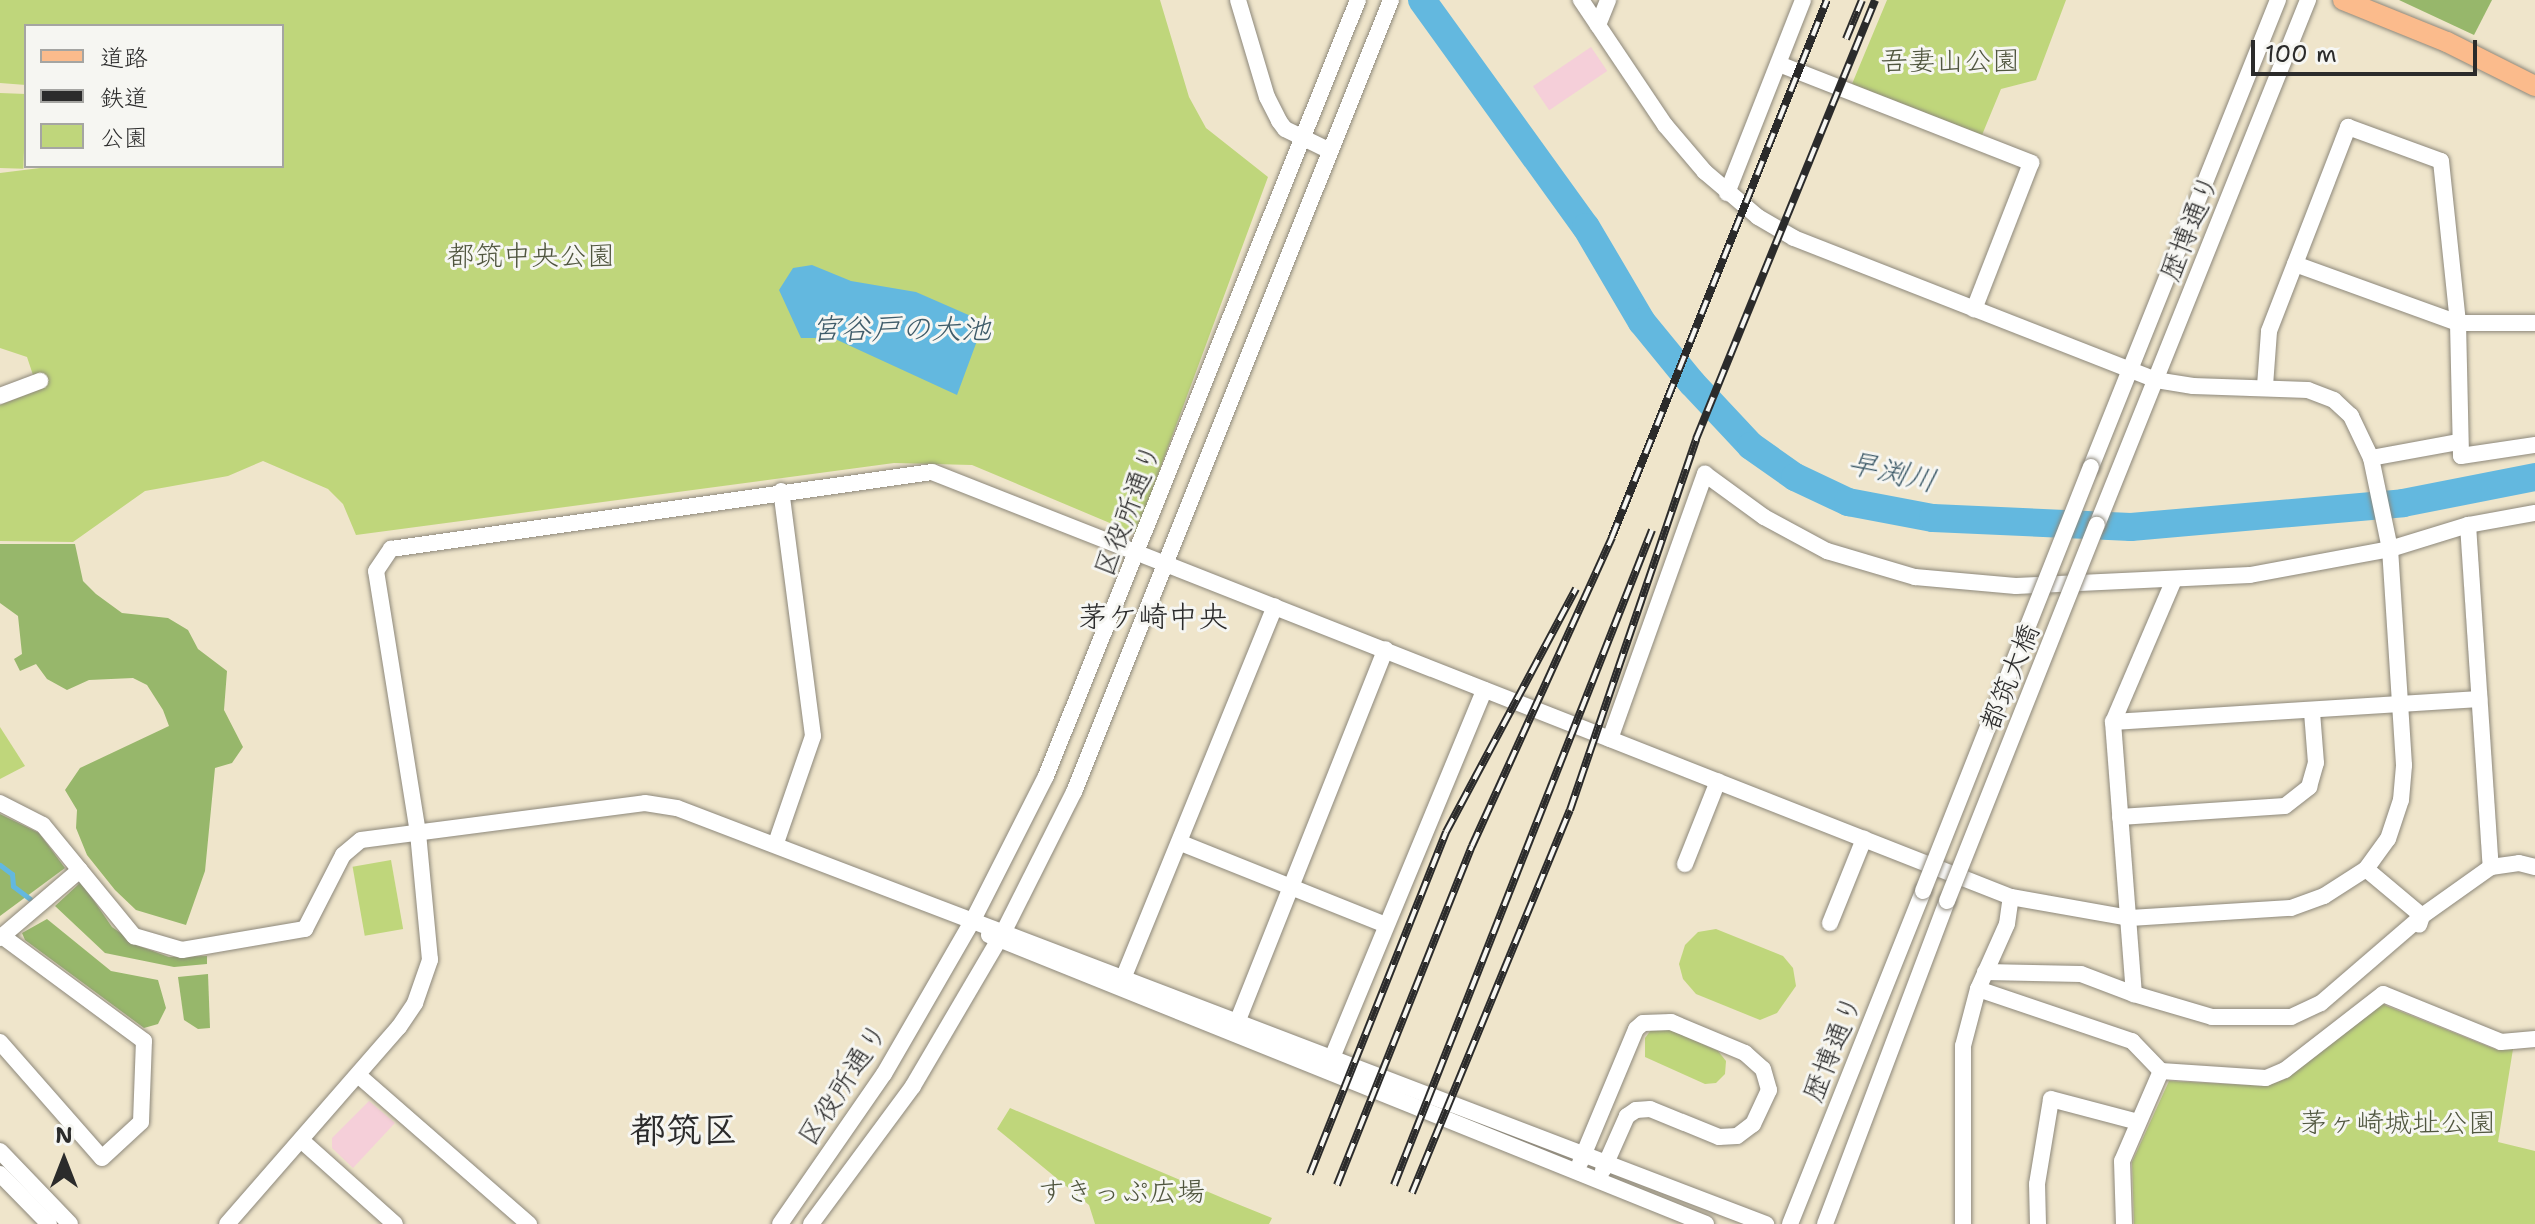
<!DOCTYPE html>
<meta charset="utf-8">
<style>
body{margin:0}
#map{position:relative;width:2535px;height:1224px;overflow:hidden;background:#efe5cb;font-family:"Shantell Sans","Klee One",sans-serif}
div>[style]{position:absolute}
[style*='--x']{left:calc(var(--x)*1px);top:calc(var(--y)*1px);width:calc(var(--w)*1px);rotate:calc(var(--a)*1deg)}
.built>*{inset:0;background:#f5cfd9;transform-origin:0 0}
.green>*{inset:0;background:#bfd67b;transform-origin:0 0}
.forest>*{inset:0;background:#97b76b}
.water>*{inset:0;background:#63b8df}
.stream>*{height:5px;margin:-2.5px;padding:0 2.5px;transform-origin:2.5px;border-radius:2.5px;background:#63b8df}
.river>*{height:28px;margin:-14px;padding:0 14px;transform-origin:14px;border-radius:14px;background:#63b8df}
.roads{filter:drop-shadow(0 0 2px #8d887b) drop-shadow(0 0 2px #8d887b)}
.minor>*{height:16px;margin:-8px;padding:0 8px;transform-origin:8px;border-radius:8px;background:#fff}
.major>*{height:20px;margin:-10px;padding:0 10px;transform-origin:10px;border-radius:10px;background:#fbbb8c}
.rail>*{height:8px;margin-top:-4px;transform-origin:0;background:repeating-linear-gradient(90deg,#f6f6f2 0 15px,#2b2b2b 0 30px);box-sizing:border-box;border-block:2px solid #2b2b2b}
.bridges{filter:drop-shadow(0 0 2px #8d887b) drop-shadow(0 0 2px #8d887b)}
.minor-bridge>*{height:16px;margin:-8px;padding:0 8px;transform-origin:8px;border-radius:8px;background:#fff}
span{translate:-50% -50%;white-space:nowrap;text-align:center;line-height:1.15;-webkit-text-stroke:6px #f6f6f2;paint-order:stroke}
.park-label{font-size:28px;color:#50563f}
.street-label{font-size:28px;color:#2b2b2b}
.water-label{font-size:30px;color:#3f5c6a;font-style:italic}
.neighbourhood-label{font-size:30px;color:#2b2b2b}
.district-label{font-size:36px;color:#2b2b2b;font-weight:700}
.legend{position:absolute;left:24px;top:24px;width:260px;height:144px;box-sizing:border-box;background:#f6f6f2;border:2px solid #a5a5a2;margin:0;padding:10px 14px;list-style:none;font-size:24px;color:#2b2b2b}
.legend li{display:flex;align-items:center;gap:16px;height:40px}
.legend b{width:40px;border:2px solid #a5a5a2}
.north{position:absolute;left:24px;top:1120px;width:80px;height:80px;-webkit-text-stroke:6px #f6f6f2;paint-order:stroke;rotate:0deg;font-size:22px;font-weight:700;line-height:32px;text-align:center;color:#2b2b2b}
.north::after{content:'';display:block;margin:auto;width:28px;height:36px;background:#2b2b2b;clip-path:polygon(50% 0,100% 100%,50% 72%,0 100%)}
.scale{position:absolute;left:2251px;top:40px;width:226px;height:36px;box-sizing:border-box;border:4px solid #2b2b2b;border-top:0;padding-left:10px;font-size:24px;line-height:28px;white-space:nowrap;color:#2b2b2b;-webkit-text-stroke:6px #f6f6f2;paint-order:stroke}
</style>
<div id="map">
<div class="built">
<div style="left:1591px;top:47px;width:29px;height:70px;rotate:56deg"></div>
<div style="clip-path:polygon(369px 1101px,395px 1123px,353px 1168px,332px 1148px,332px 1138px)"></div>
</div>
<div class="green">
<div style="clip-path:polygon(0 0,1160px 0,1189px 97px,1206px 128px,1268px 177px,1136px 534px,972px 465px,894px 463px,356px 535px,343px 504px,328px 489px,263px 461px,228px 476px,145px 491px,73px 542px,0 541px,0 405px,38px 390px,27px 357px,0 348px,0 173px,56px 166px,282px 166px,282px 26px,26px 26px,26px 85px,0 83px)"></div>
<div style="clip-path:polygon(1887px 0,2066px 0,2036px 80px,2001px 89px,1982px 135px,1852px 84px)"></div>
<div style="left:0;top:93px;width:26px;height:75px;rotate:2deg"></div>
<div style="clip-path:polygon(0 727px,25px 766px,0 779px)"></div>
<div style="left:391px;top:860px;width:70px;height:39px;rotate:80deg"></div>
<div style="clip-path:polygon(1716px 929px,1783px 956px,1793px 968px,1796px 986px,1777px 1013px,1760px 1020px,1696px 994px,1683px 979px,1679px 964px,1685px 945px,1698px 932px)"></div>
<div style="clip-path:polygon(2382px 1004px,2497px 1050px,2513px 1049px,2498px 1142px,2535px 1151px,2535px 1224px,2134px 1224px,2132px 1162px,2169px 1081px,2267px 1086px,2288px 1078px)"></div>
<div style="clip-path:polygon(1664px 1027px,1718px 1051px,1726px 1061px,1725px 1074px,1716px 1083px,1705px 1084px,1645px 1057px,1645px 1038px,1651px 1030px)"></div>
<div style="clip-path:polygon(1010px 1108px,1225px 1199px,1272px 1218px,1269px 1224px,1095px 1224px,1089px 1205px,997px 1129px)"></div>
</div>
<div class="forest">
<div style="clip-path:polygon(2399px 0,2492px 0,2474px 35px)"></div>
<div style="clip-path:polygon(0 544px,75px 544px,83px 581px,96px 594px,122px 613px,168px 618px,188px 630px,198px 649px,227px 671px,224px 710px,243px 747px,232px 763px,215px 768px,205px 871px,186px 925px,136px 910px,115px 890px,87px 855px,76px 828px,77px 810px,65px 790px,80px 768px,169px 726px,163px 710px,147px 685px,133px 678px,89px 680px,67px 690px,47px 679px,36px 664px,20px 671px,14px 659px,22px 654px,18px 616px,0 603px)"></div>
<div style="clip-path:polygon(0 814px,39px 833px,65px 868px,0 916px)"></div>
<div style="clip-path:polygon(81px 882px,112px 927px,139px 946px,169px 957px,207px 956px,207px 964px,174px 967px,105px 953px,55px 906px)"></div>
<div style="clip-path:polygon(47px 919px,111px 971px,158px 980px,166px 1008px,158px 1024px,144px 1028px,25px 940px,22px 933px)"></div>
<div style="clip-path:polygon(208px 974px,210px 1028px,198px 1029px,184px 1020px,178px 977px)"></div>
</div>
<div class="water">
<div style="clip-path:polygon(812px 265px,851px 281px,916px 292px,980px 320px,981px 330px,957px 395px,833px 338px,801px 338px,779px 290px,793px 268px)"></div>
</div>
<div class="stream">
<div style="--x:0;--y:865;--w:15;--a:37"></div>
<div style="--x:12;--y:874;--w:12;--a:85"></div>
<div style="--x:13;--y:886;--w:21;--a:37"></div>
</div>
<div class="river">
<div style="--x:1422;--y:0;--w:280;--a:54.2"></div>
<div style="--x:1586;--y:227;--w:110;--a:59.5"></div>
<div style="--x:1642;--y:322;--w:79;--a:50.7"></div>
<div style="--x:1692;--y:383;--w:86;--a:46.9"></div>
<div style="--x:1751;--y:446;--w:54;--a:35.2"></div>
<div style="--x:1795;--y:477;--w:59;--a:25.3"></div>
<div style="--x:1848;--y:502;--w:86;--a:10.7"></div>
<div style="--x:1933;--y:518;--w:198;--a:2.6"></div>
<div style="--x:2131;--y:527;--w:273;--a:-5"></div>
<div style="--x:2403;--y:503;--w:135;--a:-11.1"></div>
</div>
<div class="roads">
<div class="minor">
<div style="--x:1238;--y:0;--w:101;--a:73.4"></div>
<div style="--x:1267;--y:97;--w:27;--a:63"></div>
<div style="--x:1279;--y:121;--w:10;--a:53"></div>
<div style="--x:1285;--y:129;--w:48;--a:26"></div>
<div style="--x:1598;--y:25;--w:27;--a:-68"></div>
<div style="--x:1779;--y:64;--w:271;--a:21.4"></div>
<div style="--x:2031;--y:163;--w:157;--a:111.3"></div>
<div style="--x:1727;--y:193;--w:207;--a:-68.5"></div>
<div style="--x:2295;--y:264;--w:173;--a:19.9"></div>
<div style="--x:2458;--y:323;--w:77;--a:0"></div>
<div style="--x:2265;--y:386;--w:55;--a:-85.8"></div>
<div style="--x:2269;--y:331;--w:219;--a:-68.8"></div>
<div style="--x:2348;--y:127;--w:99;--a:20.1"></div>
<div style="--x:2441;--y:161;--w:163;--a:84"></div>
<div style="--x:2458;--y:323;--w:133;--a:88.7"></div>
<div style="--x:2461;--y:456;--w:75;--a:-8.5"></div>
<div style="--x:0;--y:396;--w:43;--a:-20.6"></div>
<div style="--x:2371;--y:458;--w:88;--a:-10.4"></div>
<div style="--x:2091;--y:467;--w:503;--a:-68.18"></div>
<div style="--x:2097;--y:525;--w:566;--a:-68.1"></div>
<div style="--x:2468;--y:525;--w:343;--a:86.2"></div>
<div style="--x:2173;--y:582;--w:152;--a:113.2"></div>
<div style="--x:2113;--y:722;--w:273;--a:85.6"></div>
<div style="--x:2134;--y:994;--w:81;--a:16.4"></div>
<div style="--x:2212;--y:1017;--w:79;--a:0"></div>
<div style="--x:2291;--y:1017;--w:33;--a:-25"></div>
<div style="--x:2321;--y:1003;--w:133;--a:-40.7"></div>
<div style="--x:2422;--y:916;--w:85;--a:-35.4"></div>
<div style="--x:2491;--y:867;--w:28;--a:-8"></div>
<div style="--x:2519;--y:863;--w:16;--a:14"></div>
<div style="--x:2113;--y:722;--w:367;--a:-3.6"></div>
<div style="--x:1610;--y:739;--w:282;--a:-70.3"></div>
<div style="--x:1705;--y:474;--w:73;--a:36.1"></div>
<div style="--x:1764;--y:517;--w:72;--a:28.4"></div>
<div style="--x:1827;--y:551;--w:92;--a:16.5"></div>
<div style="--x:1915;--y:577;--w:101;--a:5.1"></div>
<div style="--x:2016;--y:586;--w:234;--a:-2.7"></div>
<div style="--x:2250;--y:575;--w:142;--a:-10.5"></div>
<div style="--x:2390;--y:549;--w:82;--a:-17.1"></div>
<div style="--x:2468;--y:525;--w:68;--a:-10.2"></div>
<div style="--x:0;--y:803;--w:48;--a:27.1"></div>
<div style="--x:43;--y:825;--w:144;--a:50.7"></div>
<div style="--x:134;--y:936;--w:50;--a:16.3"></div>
<div style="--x:182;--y:950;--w:125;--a:-9.7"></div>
<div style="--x:305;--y:929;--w:83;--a:-62.8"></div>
<div style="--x:343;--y:855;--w:23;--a:-40"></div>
<div style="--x:361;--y:840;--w:286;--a:-7.4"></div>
<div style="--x:645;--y:803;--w:32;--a:9"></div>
<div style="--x:677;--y:808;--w:1166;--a:20.91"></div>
<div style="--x:2120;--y:817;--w:165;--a:-3.8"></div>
<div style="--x:2285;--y:806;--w:31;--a:-38"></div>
<div style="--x:2309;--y:787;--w:25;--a:-74"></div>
<div style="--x:2316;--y:763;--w:51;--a:-94.5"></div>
<div style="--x:776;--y:843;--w:113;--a:-70.9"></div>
<div style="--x:813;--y:736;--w:247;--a:-97.4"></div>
<div style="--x:1181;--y:843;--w:221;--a:21.8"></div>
<div style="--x:1685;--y:864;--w:89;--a:-68.3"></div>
<div style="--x:2366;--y:869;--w:73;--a:40"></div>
<div style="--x:2422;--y:916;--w:9;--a:108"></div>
<div style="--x:1830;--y:923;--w:91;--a:-68"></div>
<div style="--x:989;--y:935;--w:773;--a:21.95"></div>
<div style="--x:0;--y:938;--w:105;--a:-40.4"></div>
<div style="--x:1985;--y:972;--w:96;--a:1.2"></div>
<div style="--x:2081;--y:974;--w:57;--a:20.7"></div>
<div style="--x:1120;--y:986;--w:410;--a:-67.8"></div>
<div style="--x:1978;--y:989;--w:163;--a:18.7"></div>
<div style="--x:2132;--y:1041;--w:42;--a:46"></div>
<div style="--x:2161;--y:1071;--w:98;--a:113.4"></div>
<div style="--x:2122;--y:1161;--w:63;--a:88.2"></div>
<div style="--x:1238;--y:1020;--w:399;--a:-68.3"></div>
<div style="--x:0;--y:1042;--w:154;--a:48.7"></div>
<div style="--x:102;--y:1158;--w:53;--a:-42.7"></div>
<div style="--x:141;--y:1122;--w:81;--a:-87.9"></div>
<div style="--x:144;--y:1041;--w:177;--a:-143.5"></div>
<div style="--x:1329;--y:1065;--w:406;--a:-67.5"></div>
<div style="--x:2161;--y:1071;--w:105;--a:3.8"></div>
<div style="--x:2266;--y:1078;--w:21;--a:-23"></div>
<div style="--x:2285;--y:1070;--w:124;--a:-37.8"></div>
<div style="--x:2383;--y:994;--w:127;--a:22.1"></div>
<div style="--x:2501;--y:1042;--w:34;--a:-5"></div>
<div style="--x:358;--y:1075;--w:227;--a:41.1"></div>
<div style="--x:301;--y:1140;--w:126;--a:41.8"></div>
<div style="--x:0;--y:1151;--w:101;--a:46.2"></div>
<div style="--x:1580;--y:1163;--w:145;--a:-67.3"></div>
<div style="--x:1636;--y:1029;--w:9;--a:-41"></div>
<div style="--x:1643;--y:1023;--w:28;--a:-2"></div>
<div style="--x:1671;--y:1022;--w:80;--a:22.7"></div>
<div style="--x:1745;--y:1053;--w:24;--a:42"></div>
<div style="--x:1763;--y:1069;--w:22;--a:74"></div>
<div style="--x:1769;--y:1090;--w:38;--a:115"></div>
<div style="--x:1753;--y:1124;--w:20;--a:143"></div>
<div style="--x:1737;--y:1136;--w:18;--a:177"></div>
<div style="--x:1719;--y:1137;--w:74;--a:-157.9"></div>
<div style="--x:1650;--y:1109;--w:14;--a:176"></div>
<div style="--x:1636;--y:1110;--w:11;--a:146"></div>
<div style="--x:1627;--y:1116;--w:59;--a:114"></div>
<div style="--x:0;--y:1174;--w:70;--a:45.6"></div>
<div style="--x:227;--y:1224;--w:262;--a:-48.9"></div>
<div style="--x:399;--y:1027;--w:29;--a:-56"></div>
<div style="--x:415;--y:1003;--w:46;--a:-70.8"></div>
<div style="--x:430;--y:960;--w:128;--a:-95.4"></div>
<div style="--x:418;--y:833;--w:265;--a:-99.1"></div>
<div style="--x:376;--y:571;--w:27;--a:-56"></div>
<div style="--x:391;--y:549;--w:546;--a:-8.1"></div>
<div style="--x:932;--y:472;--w:1160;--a:21.5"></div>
<div style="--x:2011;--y:897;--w:121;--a:10"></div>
<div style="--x:2130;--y:918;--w:161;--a:-3.6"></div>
<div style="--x:2291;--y:908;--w:35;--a:-20"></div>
<div style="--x:2324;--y:896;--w:50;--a:-32.7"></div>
<div style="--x:2366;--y:869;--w:37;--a:-54"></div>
<div style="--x:2388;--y:839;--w:41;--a:-71.6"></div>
<div style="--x:2401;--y:800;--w:35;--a:-85"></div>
<div style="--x:2404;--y:765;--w:216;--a:-93.7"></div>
<div style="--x:2390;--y:549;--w:93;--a:-101.8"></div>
<div style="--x:2371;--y:458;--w:47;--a:-115.5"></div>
<div style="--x:2351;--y:416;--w:23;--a:-137"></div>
<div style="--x:2334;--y:400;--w:28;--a:-159"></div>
<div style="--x:2308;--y:390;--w:115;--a:-178"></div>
<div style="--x:2193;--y:386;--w:37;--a:-171"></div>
<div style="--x:2156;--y:380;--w:389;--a:-158.6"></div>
<div style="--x:1794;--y:238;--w:42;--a:-149.7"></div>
<div style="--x:1758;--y:217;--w:70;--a:-139.7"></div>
<div style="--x:1705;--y:172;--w:62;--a:-130.4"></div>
<div style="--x:1665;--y:125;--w:151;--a:-123.9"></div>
<div style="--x:780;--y:1224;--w:183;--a:-55.3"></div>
<div style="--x:884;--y:1074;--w:178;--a:-60"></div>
<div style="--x:973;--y:920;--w:161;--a:-63.1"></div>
<div style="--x:1046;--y:776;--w:836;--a:-68.1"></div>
<div style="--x:811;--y:1224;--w:172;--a:-53.5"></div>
<div style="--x:913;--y:1086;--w:180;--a:-59.6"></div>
<div style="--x:1004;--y:931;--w:156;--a:-63.3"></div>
<div style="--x:1074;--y:792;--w:853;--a:-68.19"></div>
<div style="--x:1790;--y:1224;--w:359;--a:-68.2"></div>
<div style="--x:1825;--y:1224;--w:345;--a:-69.3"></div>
<div style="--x:1963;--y:1224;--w:178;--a:-90"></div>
<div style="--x:1963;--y:1046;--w:59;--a:-75.3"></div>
<div style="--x:1978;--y:989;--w:71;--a:-66"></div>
<div style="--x:2007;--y:924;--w:27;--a:-82"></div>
<div style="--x:2038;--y:1224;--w:40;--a:-91.4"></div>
<div style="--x:2037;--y:1184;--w:86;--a:-80.6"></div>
<div style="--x:2051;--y:1099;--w:90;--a:14.8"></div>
</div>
<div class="major">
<div style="--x:2343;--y:0;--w:112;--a:22"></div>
<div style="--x:2447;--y:42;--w:98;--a:26.6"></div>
</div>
</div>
<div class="rail">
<div style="--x:1846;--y:39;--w:42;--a:-67.7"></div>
<div style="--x:1310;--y:1174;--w:368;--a:-68.3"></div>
<div style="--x:1446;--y:832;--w:276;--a:-61.9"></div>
<div style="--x:1337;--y:1185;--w:365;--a:-68.3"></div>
<div style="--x:1472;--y:846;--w:339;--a:-65.6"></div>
<div style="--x:1612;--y:537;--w:578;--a:-68.18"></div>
<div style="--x:1394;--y:1185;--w:704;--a:-68.5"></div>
<div style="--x:1412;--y:1193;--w:414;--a:-67.6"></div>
<div style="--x:1570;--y:810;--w:392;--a:-71.2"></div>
<div style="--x:1696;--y:439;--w:474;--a:-67.8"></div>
</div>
<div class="bridges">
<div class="minor-bridge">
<div style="--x:1923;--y:891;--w:456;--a:-68.4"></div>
<div style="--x:1947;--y:901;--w:405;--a:-68.3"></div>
</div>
</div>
<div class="park-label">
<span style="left:1950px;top:60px">吾妻山公園</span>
<span style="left:531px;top:255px">都筑中央公園</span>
<span style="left:2398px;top:1122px">茅ヶ崎城址公園</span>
<span style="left:1121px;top:1191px">すきっぷ広場</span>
</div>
<div class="street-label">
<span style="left:2189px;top:227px;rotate:-68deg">歴博通り</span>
<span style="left:1127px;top:510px;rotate:-69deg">区役所通り</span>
<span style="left:2009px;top:677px;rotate:-68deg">都筑大橋</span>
<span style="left:1832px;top:1048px;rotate:-68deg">歴博通り</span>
<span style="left:842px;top:1084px;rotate:-57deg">区役所通り</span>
</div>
<div class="water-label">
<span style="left:901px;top:329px">宮谷戸の大池</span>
<span style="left:1892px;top:472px;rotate:13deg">早渕川</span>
</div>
<div class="neighbourhood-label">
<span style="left:1153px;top:617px">茅ケ崎中央</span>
</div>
<div class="district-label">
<span style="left:684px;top:1130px">都筑区</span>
</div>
<ul class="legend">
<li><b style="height:10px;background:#fbbb8c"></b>道路</li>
<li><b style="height:10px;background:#2b2b2b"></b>鉄道</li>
<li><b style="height:22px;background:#bfd67b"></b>公園</li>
</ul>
<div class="north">N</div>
<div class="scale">100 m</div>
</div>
